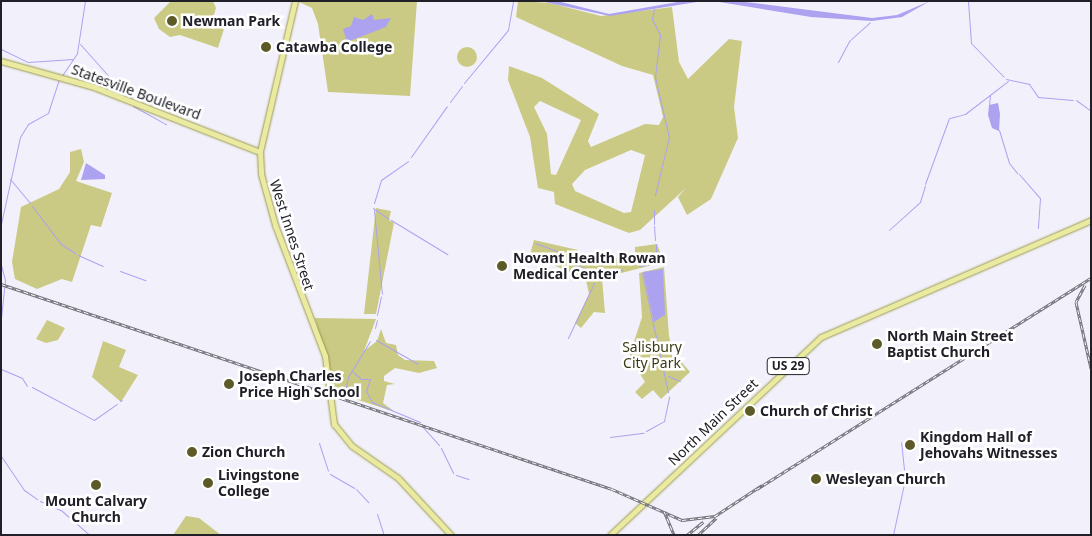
<!DOCTYPE html>
<style>
body{margin:0}
#map{position:relative;width:1092px;height:536px;overflow:hidden;background:#f2f1fb;font-family:"Noto Sans",sans-serif}
div>[style]{position:absolute}
[style*='--x']{left:calc(var(--x)*1px);top:calc(var(--y)*1px);width:calc(var(--w)*1px);rotate:calc(var(--a)*1deg)}
.green>*{inset:0;background:#caca84}
.round{border-radius:50%}
.water>*{inset:0;background:#aca2f0}
.stream>*{height:1px;margin:-0.5px;padding:0 0.5px;transform-origin:0.5px;border-radius:0.5px;background:#aca2f0}
.roads{filter:drop-shadow(0 0 1px #9b9a4e) drop-shadow(0 0 1px #9b9a4e)}
.major>*{height:5px;margin:-2.5px;padding:0 2.5px;transform-origin:2.5px;border-radius:2.5px;background:#ebeaa1}
.rail>*{height:3px;margin-top:-1.5px;transform-origin:0;background:repeating-linear-gradient(90deg,#fff 0 4px,#717079 0 8px);box-sizing:border-box;border-block:1px solid #717079}
.dots>*{width:14px;height:14px;translate:-50% -50%;box-sizing:border-box;border:2px solid #fff;border-radius:50%}
span{translate:-50% -50%;white-space:nowrap;text-align:center;line-height:1.15;-webkit-text-stroke:5px #fff;paint-order:stroke}
.shield-label span{padding:1px 4px;background:#fff;border:1px solid;border-radius:4px;-webkit-text-stroke-width:0}
.shield-label{font-size:12px;color:#212029;font-weight:700}
.poi-label{font-size:14px;color:#212029;font-weight:700}
.left{translate:0 -50%;text-align:left}
.street-label{font-size:14px;color:#212029}
.park-label{font-size:14px;color:#3a3a14}
.frame{position:absolute;inset:0;border:2px solid #212029;pointer-events:none}
</style>
<div id="map">
<div class="green">
<div style="clip-path:polygon(171px 1px,213px 1px,216px 8px,211px 25px,224px 29px,218px 48px,180px 35px,170px 37px,159px 29px,154px 18px)"></div>
<div style="clip-path:polygon(297px 1px,417px 1px,410px 96px,328px 92px,318px 24px,312px 8px)"></div>
<div style="clip-path:polygon(evenodd,518px 1px,550px 3px,601px 16px,672px 7px,679px 62px,688px 79px,729px 39px,742px 41px,734px 107px,738px 138px,711px 199px,687px 215px,678px 197px,686px 188px,640px 230px,629px 233px,555px 204px,554px 192px,538px 188px,530px 137px,508px 80px,509px 66px,542px 78px,599px 114px,588px 141px,591px 147px,645px 124px,659px 125px,663px 117px,653px 75px,622px 66px,516px 17px,518px 1px,540px 101px,581px 120px,556px 175px,551px 174px,547px 134px,534px 107px,540px 101px,518px 1px,631px 150px,645px 155px,631px 212px,624px 213px,575px 191px,572px 184px,585px 170px,631px 150px)"></div>
<div class="round" style="left:457px;top:47px;width:20px;height:20px"></div>
<div style="clip-path:polygon(81px 149px,84px 162px,76px 181px,112px 193px,101px 227px,91px 225px,72px 282px,62px 279px,37px 289px,15px 279px,12px 262px,21px 207px,59px 189px,70px 172px,70px 152px)"></div>
<div style="clip-path:polygon(376px 208px,391px 211px,389px 220px,394px 223px,376px 314px,364px 314px)"></div>
<div style="clip-path:polygon(534px 240px,578px 250px,576px 261px,588px 266px,591px 256px,635px 260px,635px 247px,657px 244px,664px 262px,602px 278px,605px 313px,594px 312px,581px 328px,575px 323px,589px 294px,586px 280px,530px 254px)"></div>
<div style="clip-path:polygon(664px 267px,669px 336px,673px 352px,690px 372px,661px 399px,653px 390px,642px 399px,635px 392px,645px 382px,629px 357px,642px 317px,639px 273px)"></div>
<div style="clip-path:polygon(315px 318px,376px 319px,364px 351px,377px 341px,381px 329px,386px 343px,396px 345px,398px 355px,405px 360px,434px 361px,437px 368px,419px 373px,395px 368px,384px 376px,384px 381px,395px 384px,387px 385px,383px 403px,395px 412px,334px 392px)"></div>
<div style="clip-path:polygon(47px 320px,65px 328px,58px 340px,46px 343px,36px 339px)"></div>
<div style="clip-path:polygon(103px 341px,126px 350px,119px 367px,138px 375px,121px 402px,92px 377px)"></div>
<div style="clip-path:polygon(186px 516px,199px 518px,221px 535px,173px 535px)"></div>
</div>
<div class="water">
<div style="clip-path:polygon(540px 1px,557px 1px,609px 14px,683px 1px,703px 1px,610px 16px)"></div>
<div style="clip-path:polygon(713px 1px,738px 1px,872px 18px,897px 15px,930px 1px,902px 17px,872px 21px,811px 17px)"></div>
<div style="clip-path:polygon(372px 14px,374px 20px,391px 18px,386px 27px,347px 42px,343px 29px,351px 26px,354px 17px,363px 20px)"></div>
<div style="clip-path:polygon(998px 103px,1000px 114px,999px 131px,992px 128px,988px 115px,989px 105px)"></div>
<div style="clip-path:polygon(86px 163px,105px 175px,105px 179px,81px 180px)"></div>
<div style="clip-path:polygon(663px 269px,665px 315px,654px 322px,643px 272px)"></div>
</div>
<div class="stream">
<div style="--x:968;--y:1;--w:42;--a:85.9"></div>
<div style="--x:971;--y:43;--w:47;--a:45.9"></div>
<div style="--x:654;--y:9;--w:10;--a:101"></div>
<div style="--x:652;--y:19;--w:18;--a:63"></div>
<div style="--x:660;--y:35;--w:42;--a:96.8"></div>
<div style="--x:655;--y:77;--w:62;--a:76.9"></div>
<div style="--x:669;--y:137;--w:60;--a:103.6"></div>
<div style="--x:80;--y:44;--w:63;--a:48.2"></div>
<div style="--x:1;--y:49;--w:30;--a:26"></div>
<div style="--x:28;--y:62;--w:45;--a:-3.8"></div>
<div style="--x:838;--y:62;--w:24;--a:-62"></div>
<div style="--x:849;--y:41;--w:28;--a:-42"></div>
<div style="--x:61;--y:77;--w:29;--a:-56"></div>
<div style="--x:77;--y:53;--w:53;--a:-81.3"></div>
<div style="--x:1006;--y:79;--w:24;--a:12"></div>
<div style="--x:1029;--y:84;--w:16;--a:55"></div>
<div style="--x:1038;--y:97;--w:35;--a:5"></div>
<div style="--x:464;--y:83;--w:69;--a:-50.3"></div>
<div style="--x:508;--y:30;--w:29;--a:-80"></div>
<div style="--x:126;--y:92;--w:8;--a:45"></div>
<div style="--x:1076;--y:100;--w:19;--a:36"></div>
<div style="--x:450;--y:102;--w:20;--a:-53"></div>
<div style="--x:133;--y:106;--w:38;--a:29"></div>
<div style="--x:989;--y:106;--w:11;--a:-85"></div>
<div style="--x:950;--y:118;--w:16;--a:-15"></div>
<div style="--x:965;--y:114;--w:54;--a:-37.5"></div>
<div style="--x:999;--y:130;--w:34;--a:73"></div>
<div style="--x:1009;--y:163;--w:13;--a:51"></div>
<div style="--x:411;--y:157;--w:62;--a:-54.8"></div>
<div style="--x:1019;--y:174;--w:32;--a:49"></div>
<div style="--x:1040;--y:198;--w:30;--a:94"></div>
<div style="--x:10;--y:179;--w:31;--a:50"></div>
<div style="--x:925;--y:184;--w:70;--a:-70"></div>
<div style="--x:374;--y:203;--w:24;--a:-73"></div>
<div style="--x:381;--y:180;--w:33;--a:-35"></div>
<div style="--x:32;--y:206;--w:48;--a:52.7"></div>
<div style="--x:61;--y:244;--w:17;--a:33"></div>
<div style="--x:373;--y:208;--w:19;--a:35"></div>
<div style="--x:374;--y:210;--w:84;--a:84.6"></div>
<div style="--x:654;--y:210;--w:14;--a:90"></div>
<div style="--x:391;--y:220;--w:66;--a:31.3"></div>
<div style="--x:1;--y:224;--w:89;--a:-77.7"></div>
<div style="--x:20;--y:137;--w:15;--a:-58"></div>
<div style="--x:28;--y:124;--w:23;--a:-29"></div>
<div style="--x:48;--y:113;--w:35;--a:-72"></div>
<div style="--x:654;--y:226;--w:14;--a:86"></div>
<div style="--x:889;--y:230;--w:42;--a:-42.1"></div>
<div style="--x:920;--y:202;--w:17;--a:-73"></div>
<div style="--x:535;--y:243;--w:29;--a:20"></div>
<div style="--x:562;--y:253;--w:12;--a:55"></div>
<div style="--x:569;--y:263;--w:32;--a:18"></div>
<div style="--x:78;--y:255;--w:27;--a:24"></div>
<div style="--x:1;--y:265;--w:16;--a:75"></div>
<div style="--x:5;--y:280;--w:37;--a:96"></div>
<div style="--x:656;--y:265;--w:21;--a:-90"></div>
<div style="--x:639;--y:266;--w:16;--a:-11"></div>
<div style="--x:120;--y:271;--w:27;--a:20"></div>
<div style="--x:642;--y:273;--w:122;--a:77.7"></div>
<div style="--x:595;--y:280;--w:8;--a:-60"></div>
<div style="--x:599;--y:273;--w:24;--a:-7"></div>
<div style="--x:377;--y:315;--w:19;--a:-78"></div>
<div style="--x:375;--y:328;--w:8;--a:-76"></div>
<div style="--x:568;--y:338;--w:61;--a:-64.7"></div>
<div style="--x:376;--y:340;--w:48;--a:29.7"></div>
<div style="--x:1;--y:369;--w:23;--a:23"></div>
<div style="--x:22;--y:378;--w:9;--a:58"></div>
<div style="--x:353;--y:372;--w:11;--a:41"></div>
<div style="--x:361;--y:379;--w:9;--a:0"></div>
<div style="--x:370;--y:379;--w:13;--a:108"></div>
<div style="--x:366;--y:391;--w:13;--a:61"></div>
<div style="--x:372;--y:402;--w:52;--a:22.6"></div>
<div style="--x:668;--y:376;--w:13;--a:23"></div>
<div style="--x:32;--y:387;--w:70;--a:28"></div>
<div style="--x:94;--y:420;--w:28;--a:-35"></div>
<div style="--x:344;--y:396;--w:19;--a:-78"></div>
<div style="--x:348;--y:377;--w:42;--a:-58.6"></div>
<div style="--x:120;--y:401;--w:2;--a:-27"></div>
<div style="--x:421;--y:425;--w:27;--a:48"></div>
<div style="--x:646;--y:431;--w:21;--a:-29"></div>
<div style="--x:664;--y:421;--w:25;--a:-78"></div>
<div style="--x:610;--y:437;--w:34;--a:-7"></div>
<div style="--x:319;--y:443;--w:29;--a:72"></div>
<div style="--x:441;--y:448;--w:28;--a:64"></div>
<div style="--x:1;--y:456;--w:41;--a:55.9"></div>
<div style="--x:24;--y:490;--w:16;--a:35"></div>
<div style="--x:330;--y:474;--w:28;--a:30"></div>
<div style="--x:456;--y:475;--w:13;--a:18"></div>
<div style="--x:356;--y:489;--w:18;--a:47"></div>
<div style="--x:40;--y:501;--w:24;--a:24"></div>
<div style="--x:62;--y:511;--w:37;--a:41"></div>
<div style="--x:377;--y:514;--w:22;--a:72"></div>
<div style="--x:893;--y:535;--w:57;--a:-77.9"></div>
<div style="--x:905;--y:479;--w:37;--a:-96"></div>
</div>
<div class="roads">
<div class="major">
<div style="--x:295;--y:1;--w:155;--a:103.1"></div>
<div style="--x:260;--y:152;--w:22;--a:87"></div>
<div style="--x:261;--y:174;--w:53;--a:74.6"></div>
<div style="--x:275;--y:225;--w:140;--a:69.1"></div>
<div style="--x:325;--y:356;--w:69;--a:82.5"></div>
<div style="--x:334;--y:424;--w:28;--a:51"></div>
<div style="--x:352;--y:446;--w:56;--a:34.8"></div>
<div style="--x:398;--y:478;--w:78;--a:47.1"></div>
<div style="--x:1;--y:61;--w:97;--a:15.6"></div>
<div style="--x:94;--y:87;--w:178;--a:21.4"></div>
<div style="--x:610;--y:535;--w:289;--a:-43.2"></div>
<div style="--x:821;--y:337;--w:294;--a:-23.4"></div>
</div>
</div>
<div class="rail">
<div style="--x:1;--y:284;--w:644;--a:18.55"></div>
<div style="--x:612;--y:489;--w:77;--a:23.9"></div>
<div style="--x:682;--y:520;--w:33;--a:-7"></div>
<div style="--x:715;--y:516;--w:56;--a:-33.4"></div>
<div style="--x:1085;--y:285;--w:19;--a:118"></div>
<div style="--x:1076;--y:302;--w:68;--a:77.2"></div>
<div style="--x:757;--y:489;--w:395;--a:-32.3"></div>
<div style="--x:664;--y:511;--w:26;--a:67"></div>
<div style="--x:687;--y:535;--w:21;--a:-39"></div>
<div style="--x:698;--y:535;--w:25;--a:-43"></div>
</div>
<div class="dots">
<div style="left:172px;top:21px;background:#5c5b28"></div>
<div style="left:266px;top:47px;background:#5c5b28"></div>
<div style="left:502px;top:266px;background:#5c5b28"></div>
<div style="left:877px;top:344px;background:#5c5b28"></div>
<div style="left:229px;top:384px;background:#5c5b28"></div>
<div style="left:750px;top:411px;background:#5c5b28"></div>
<div style="left:910px;top:445px;background:#5c5b28"></div>
<div style="left:192px;top:452px;background:#5c5b28"></div>
<div style="left:816px;top:479px;background:#5c5b28"></div>
<div style="left:208px;top:483px;background:#5c5b28"></div>
<div style="left:96px;top:485px;background:#5c5b28"></div>
</div>
<div class="shield-label">
<span style="left:788px;top:366px">US 29</span>
</div>
<div class="poi-label">
<span class="left" style="left:182px;top:21px">Newman Park</span>
<span class="left" style="left:276px;top:47px">Catawba College</span>
<span class="left" style="left:513px;top:266px">Novant Health Rowan<br>Medical Center</span>
<span class="left" style="left:887px;top:344px">North Main Street<br>Baptist Church</span>
<span class="left" style="left:239px;top:384px">Joseph Charles<br>Price High School</span>
<span class="left" style="left:760px;top:411px">Church of Christ</span>
<span class="left" style="left:920px;top:445px">Kingdom Hall of<br>Jehovahs Witnesses</span>
<span class="left" style="left:202px;top:452px">Zion Church</span>
<span class="left" style="left:218px;top:483px">Livingstone<br>College</span>
<span class="left" style="left:826px;top:479px">Wesleyan Church</span>
<span style="left:96px;top:509px">Mount Calvary<br>Church</span>
</div>
<div class="street-label">
<span style="left:136px;top:92px;rotate:20deg">Statesville Boulevard</span>
<span style="left:292px;top:235px;rotate:72deg">West Innes Street</span>
<span style="left:713px;top:422px;rotate:-44deg">North Main Street</span>
</div>
<div class="park-label">
<span style="left:652px;top:355px">Salisbury<br>City Park</span>
</div>
<div class="frame"></div>
</div>
